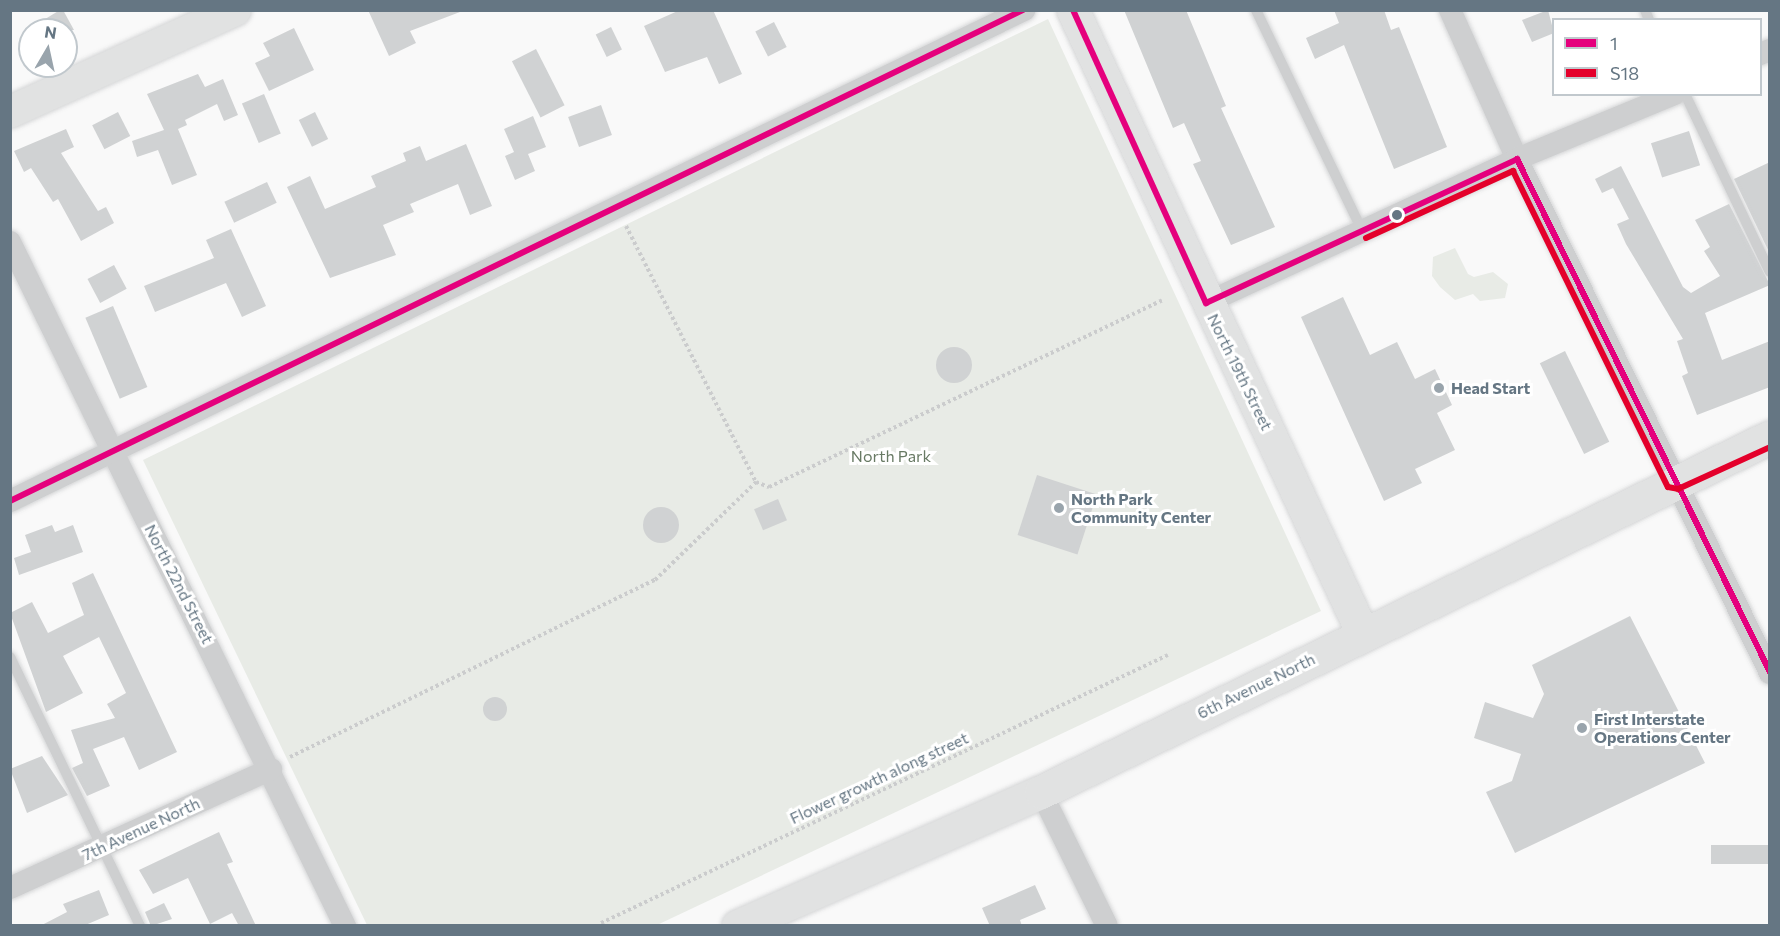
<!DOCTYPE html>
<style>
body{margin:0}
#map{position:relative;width:1780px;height:936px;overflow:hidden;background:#f9f9f9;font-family:Commissioner,sans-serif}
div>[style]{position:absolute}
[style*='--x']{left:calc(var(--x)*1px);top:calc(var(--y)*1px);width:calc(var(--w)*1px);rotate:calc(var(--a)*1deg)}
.green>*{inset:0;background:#e8ebe6}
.building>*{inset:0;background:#d0d2d3;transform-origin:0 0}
.round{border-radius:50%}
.path>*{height:4px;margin-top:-2px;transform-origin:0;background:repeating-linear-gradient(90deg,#cbcccd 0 3px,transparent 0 6px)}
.roads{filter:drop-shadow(0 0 2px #d5d6d7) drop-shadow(0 0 2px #d5d6d7)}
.lane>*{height:10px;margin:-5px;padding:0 5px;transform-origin:5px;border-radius:5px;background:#cecfd0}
.street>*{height:22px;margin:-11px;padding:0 11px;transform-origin:11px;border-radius:11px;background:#cecfd0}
.secondary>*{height:32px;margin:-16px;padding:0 16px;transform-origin:16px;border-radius:16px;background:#e1e2e2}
.primary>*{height:33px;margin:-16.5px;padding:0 16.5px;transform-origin:16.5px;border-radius:16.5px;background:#e1e2e2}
.bus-1>*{height:6px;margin:-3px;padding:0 3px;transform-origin:3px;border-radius:3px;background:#e5007d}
.bus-2>*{height:6px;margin:-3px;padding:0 3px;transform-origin:3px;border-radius:3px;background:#e4002b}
.dots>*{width:16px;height:16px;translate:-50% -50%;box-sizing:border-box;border:3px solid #fff;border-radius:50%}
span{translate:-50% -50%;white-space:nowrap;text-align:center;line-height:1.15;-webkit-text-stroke:6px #fff;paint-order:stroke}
.street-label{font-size:16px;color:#657683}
.poi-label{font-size:16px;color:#657683;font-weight:700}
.left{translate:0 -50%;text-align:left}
.park-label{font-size:16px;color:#687a64}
.frame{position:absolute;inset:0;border:12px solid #657683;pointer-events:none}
.legend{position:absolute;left:1552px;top:18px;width:210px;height:78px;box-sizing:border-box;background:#fff;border:2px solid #c1c8cd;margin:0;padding:8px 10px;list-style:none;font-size:18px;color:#657683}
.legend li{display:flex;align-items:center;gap:12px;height:30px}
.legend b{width:30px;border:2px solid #c1c8cd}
.north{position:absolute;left:18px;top:18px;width:60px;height:60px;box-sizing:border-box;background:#fff;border:2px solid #c1c8cd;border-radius:50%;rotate:9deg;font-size:16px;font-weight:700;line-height:24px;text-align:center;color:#657683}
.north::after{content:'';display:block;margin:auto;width:21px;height:27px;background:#99a4ac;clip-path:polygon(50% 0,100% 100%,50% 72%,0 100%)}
</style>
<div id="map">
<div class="green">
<div style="clip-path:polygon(1048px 19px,1321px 611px,657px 925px,367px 925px,143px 460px)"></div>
<div style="clip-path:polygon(1455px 248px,1468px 274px,1474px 277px,1493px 272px,1508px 284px,1505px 298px,1480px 301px,1473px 294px,1455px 300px,1440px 287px,1432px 276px,1433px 257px)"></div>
</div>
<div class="building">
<div style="clip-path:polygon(63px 10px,74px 30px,27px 30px,60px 10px)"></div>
<div style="clip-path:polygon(368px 10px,459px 10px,460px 12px,410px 31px,416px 43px,389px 56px)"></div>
<div style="clip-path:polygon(680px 10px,713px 10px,742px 74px,719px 84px,707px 57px,665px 72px,644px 26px)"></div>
<div style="clip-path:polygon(1124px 10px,1186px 10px,1226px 106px,1221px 108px,1275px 227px,1231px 245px,1193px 164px,1201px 161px,1184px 123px,1173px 128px)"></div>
<div style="clip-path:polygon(1334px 10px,1384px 10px,1391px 30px,1399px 27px,1447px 147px,1394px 169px,1344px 45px,1315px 59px,1306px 38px,1339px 23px)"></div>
<div style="clip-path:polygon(1548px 10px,1554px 33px,1532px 42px,1522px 20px)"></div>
<div style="left:774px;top:22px;width:28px;height:21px;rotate:63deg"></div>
<div style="left:611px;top:27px;width:25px;height:17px;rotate:64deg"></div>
<div style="clip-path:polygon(294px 28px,314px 70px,269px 91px,255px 63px,270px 56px,263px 43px)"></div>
<div style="left:536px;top:49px;width:63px;height:27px;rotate:63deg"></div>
<div style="clip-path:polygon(198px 74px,205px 87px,223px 79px,238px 115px,224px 121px,217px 104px,185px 120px,187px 125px,178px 129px,197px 175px,172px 185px,158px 150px,137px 157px,132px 141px,164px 130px,147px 94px)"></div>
<div style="left:264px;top:94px;width:43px;height:24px;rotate:67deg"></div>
<div style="left:601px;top:105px;width:32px;height:35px;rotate:70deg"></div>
<div style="left:118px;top:112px;width:27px;height:29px;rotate:63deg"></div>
<div style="left:315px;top:112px;width:30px;height:18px;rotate:64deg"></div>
<div style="clip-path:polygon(533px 116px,546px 147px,528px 154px,535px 171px,515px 180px,505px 156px,514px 152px,504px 129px)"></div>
<div style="clip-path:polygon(66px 129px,74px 147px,61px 153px,98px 211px,106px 207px,114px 223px,81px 241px,58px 199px,53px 202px,31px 168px,24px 172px,14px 151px)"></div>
<div style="left:1689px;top:131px;width:36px;height:40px;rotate:72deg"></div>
<div style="clip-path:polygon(466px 144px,492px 206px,470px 215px,458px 184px,410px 204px,414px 212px,383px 225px,396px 255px,330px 278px,287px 187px,310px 176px,325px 209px,376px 187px,371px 176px,406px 161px,403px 153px,420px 146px,426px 161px)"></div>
<div style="clip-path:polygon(1770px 162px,1770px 254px,1734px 179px)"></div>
<div style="clip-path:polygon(1621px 166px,1683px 287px,1691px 293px,1720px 276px,1704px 251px,1710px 247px,1695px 220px,1729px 204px,1770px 285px,1705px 313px,1722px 360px,1770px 341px,1770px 387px,1697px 415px,1682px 376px,1688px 373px,1677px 341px,1683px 339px,1626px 244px,1617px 224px,1629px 219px,1613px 188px,1602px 193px,1595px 179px)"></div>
<div style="left:267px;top:182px;width:23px;height:47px;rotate:65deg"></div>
<div style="clip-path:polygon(231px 229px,266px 306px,242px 317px,226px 283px,155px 312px,144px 286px,214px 258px,206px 240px)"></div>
<div style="left:114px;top:265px;width:27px;height:30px;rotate:62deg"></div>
<div style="clip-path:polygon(1343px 297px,1370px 355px,1397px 342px,1415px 379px,1435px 369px,1452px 405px,1437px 413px,1455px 450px,1415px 469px,1422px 483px,1384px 501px,1301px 317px)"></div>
<div style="left:113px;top:306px;width:88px;height:30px;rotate:67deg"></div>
<div class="round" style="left:936px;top:347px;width:36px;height:36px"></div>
<div style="left:1565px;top:351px;width:101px;height:28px;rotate:64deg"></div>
<div style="left:1037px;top:475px;width:63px;height:63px;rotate:18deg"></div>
<div style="left:778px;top:499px;width:23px;height:26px;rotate:67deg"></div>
<div class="round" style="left:643px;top:507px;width:36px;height:36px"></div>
<div style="clip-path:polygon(52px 525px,55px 532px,73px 525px,83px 552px,19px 575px,14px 558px,31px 552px,25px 535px)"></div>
<div style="clip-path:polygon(93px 573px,177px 752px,139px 770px,124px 737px,93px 749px,110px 786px,87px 796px,72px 768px,83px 763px,71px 730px,115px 718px,107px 704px,126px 693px,99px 637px,63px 656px,83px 693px,46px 712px,10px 613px,32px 602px,48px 633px,84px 615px,72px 583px)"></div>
<div style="clip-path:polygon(1630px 616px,1705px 763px,1515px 853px,1486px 792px,1512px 781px,1521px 754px,1474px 738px,1485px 702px,1533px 718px,1544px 694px,1532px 665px)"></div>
<div class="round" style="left:483px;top:697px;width:24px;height:24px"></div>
<div style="clip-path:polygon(42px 756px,68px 795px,27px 813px,10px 769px)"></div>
<div style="clip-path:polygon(219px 832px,233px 862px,227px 864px,256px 926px,239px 926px,232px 913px,210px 924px,188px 878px,153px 894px,139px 870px)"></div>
<div style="left:1770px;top:845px;width:19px;height:59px;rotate:90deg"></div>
<div style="clip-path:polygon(1035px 885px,1046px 909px,1020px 920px,1022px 926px,990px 926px,982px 908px)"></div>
<div style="clip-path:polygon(99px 890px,109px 915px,83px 926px,40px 926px,67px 912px,63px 904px)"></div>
<div style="clip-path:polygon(164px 903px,172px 919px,151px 926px,145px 912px)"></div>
</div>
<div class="path">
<div style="--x:626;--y:226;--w:287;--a:63.1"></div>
<div style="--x:290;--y:757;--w:406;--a:-25.9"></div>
<div style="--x:655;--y:580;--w:141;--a:-44.1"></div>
<div style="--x:756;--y:482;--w:14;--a:21"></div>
<div style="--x:769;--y:487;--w:435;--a:-25.4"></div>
<div style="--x:601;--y:923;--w:627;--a:-25.3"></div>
</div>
<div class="roads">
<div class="lane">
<div style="--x:1256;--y:10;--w:244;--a:64.3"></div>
<div style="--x:1645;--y:10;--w:11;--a:68"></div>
<div style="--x:1685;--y:94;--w:197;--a:64.5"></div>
<div style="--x:10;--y:657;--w:299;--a:64.2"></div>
</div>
<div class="street">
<div style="--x:1450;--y:10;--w:163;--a:65.8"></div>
<div style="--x:1517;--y:159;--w:573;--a:63.79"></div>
<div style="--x:1760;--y:54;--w:11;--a:-22"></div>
<div style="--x:10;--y:242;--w:762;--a:63.91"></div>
<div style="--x:1206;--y:303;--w:343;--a:-24.8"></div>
<div style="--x:1517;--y:159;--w:171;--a:-22.4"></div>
<div style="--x:10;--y:501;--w:1127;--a:-25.84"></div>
<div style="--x:1041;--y:792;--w:149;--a:63.8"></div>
<div style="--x:10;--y:888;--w:287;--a:-24.5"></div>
</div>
<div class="secondary">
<div style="--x:1073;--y:10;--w:688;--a:65.07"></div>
<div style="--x:10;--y:112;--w:247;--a:-24.4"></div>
</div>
<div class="primary">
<div style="--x:738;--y:926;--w:331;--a:-23.9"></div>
<div style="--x:1041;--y:792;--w:811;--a:-25.96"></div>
</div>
</div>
<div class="bus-1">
<div style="--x:1073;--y:10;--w:322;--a:65.6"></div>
<div style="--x:1206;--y:303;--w:343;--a:-24.8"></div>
<div style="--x:1517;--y:159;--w:572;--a:63.75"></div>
<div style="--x:10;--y:501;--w:1126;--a:-25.86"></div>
</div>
<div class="bus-2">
<div style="--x:1366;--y:238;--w:162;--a:-24.5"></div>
<div style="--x:1513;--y:171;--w:352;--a:63.9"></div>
<div style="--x:1668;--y:487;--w:10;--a:11"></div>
<div style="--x:1678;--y:489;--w:101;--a:-24.5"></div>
</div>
<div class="dots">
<div style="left:1397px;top:215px;background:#657683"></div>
<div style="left:1439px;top:388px;background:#99a4ac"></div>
<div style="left:1059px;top:508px;background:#99a4ac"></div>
<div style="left:1582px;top:728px;background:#99a4ac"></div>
</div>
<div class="street-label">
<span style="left:1240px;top:372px;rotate:64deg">North 19th Street</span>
<span style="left:179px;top:584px;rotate:63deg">North 22nd Street</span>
<span style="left:1256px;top:686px;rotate:-26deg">6th Avenue North</span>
<span style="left:879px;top:778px;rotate:-25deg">Flower growth along street</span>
<span style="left:141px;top:829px;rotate:-25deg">7th Avenue North</span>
</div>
<div class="poi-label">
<span class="left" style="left:1451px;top:388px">Head Start</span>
<span class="left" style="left:1071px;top:508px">North Park<br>Community Center</span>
<span class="left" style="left:1594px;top:728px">First Interstate<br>Operations Center</span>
</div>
<div class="park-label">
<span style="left:891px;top:456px">North Park</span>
</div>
<div class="frame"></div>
<ul class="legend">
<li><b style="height:8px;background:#e5007d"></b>1</li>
<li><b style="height:8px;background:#e4002b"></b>S18</li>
</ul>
<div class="north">N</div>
</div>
